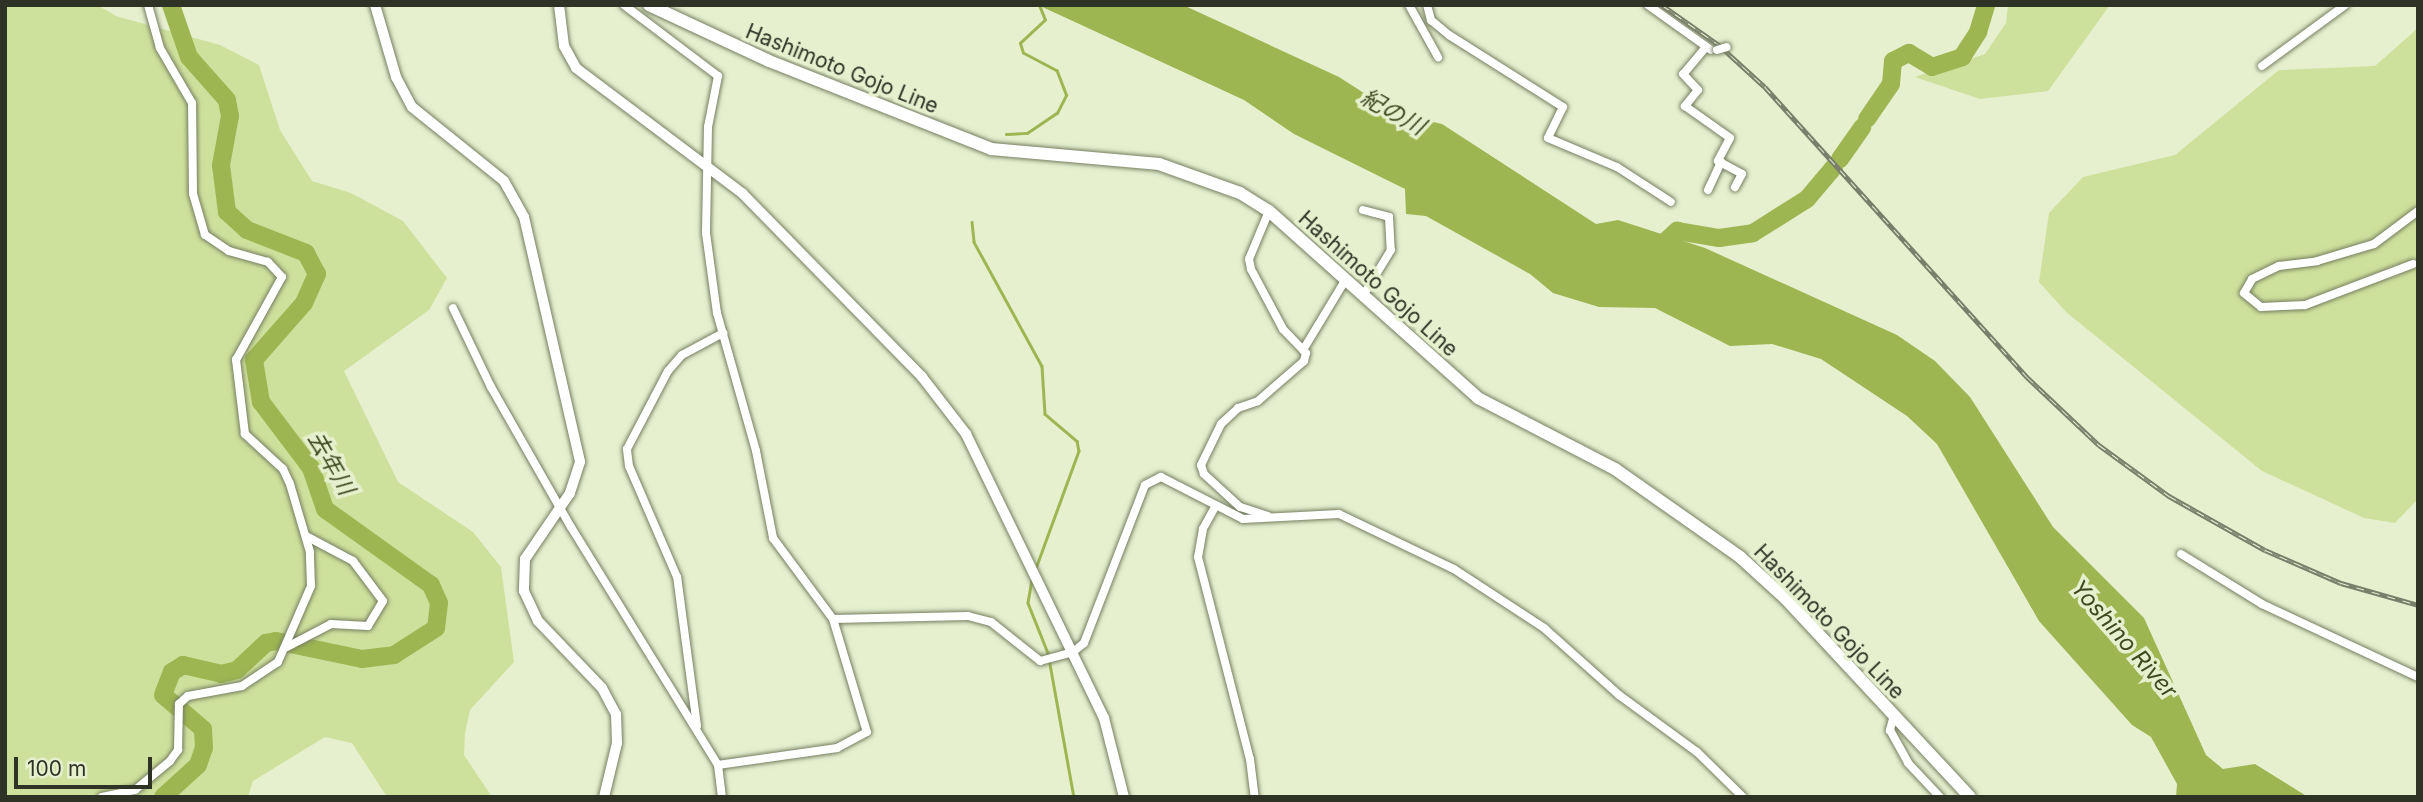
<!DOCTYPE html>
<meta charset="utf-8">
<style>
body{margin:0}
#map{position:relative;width:2423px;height:802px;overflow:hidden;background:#e6f0cf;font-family:Inter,"Noto Sans JP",sans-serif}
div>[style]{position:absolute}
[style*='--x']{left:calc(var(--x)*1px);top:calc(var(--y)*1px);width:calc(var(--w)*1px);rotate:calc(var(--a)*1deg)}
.green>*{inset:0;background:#cee19c}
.water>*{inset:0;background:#9db652}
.stream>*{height:2.5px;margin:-1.25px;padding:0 1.25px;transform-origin:1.25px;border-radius:1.25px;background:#9db652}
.river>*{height:18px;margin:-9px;padding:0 9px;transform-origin:9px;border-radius:9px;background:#9db652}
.roads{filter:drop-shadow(0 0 2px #767f61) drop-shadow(0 0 2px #767f61)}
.minor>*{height:8px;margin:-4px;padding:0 4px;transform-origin:4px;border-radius:4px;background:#fff}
.tertiary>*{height:10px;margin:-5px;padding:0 5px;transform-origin:5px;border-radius:5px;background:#fff}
.primary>*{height:12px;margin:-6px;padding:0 6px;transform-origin:6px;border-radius:6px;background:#fff}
.rail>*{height:5px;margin-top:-2.5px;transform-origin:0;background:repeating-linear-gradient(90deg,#e6f0cf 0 8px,#797f6a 0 16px);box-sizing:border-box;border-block:2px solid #797f6a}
.bridges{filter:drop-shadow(0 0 2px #767f61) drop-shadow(0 0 2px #767f61)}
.minor-bridge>*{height:8px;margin:-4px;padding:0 4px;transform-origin:4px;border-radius:4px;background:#fff}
span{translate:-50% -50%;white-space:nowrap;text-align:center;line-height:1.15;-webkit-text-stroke:7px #e6f0cf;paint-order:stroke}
.street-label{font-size:21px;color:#2f3326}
.water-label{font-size:23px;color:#3e4920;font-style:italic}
.frame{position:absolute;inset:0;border:7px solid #2f3326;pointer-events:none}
.scale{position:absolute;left:14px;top:757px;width:138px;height:32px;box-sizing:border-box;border:4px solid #2f3326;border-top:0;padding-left:9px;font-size:21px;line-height:24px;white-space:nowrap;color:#2f3326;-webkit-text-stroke:5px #e6f0cf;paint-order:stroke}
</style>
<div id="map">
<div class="green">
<div style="clip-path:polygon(5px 5px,97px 5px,116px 16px,220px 45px,259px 65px,280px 130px,312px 181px,351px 193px,403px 221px,447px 278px,429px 310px,344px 371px,398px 482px,473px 532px,501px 567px,514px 662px,470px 710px,465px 733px,464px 755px,492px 797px,387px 797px,352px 743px,325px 737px,253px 781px,248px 797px,5px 797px)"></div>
<div style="clip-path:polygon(2008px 5px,2110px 5px,2048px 91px,1980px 99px,1915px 77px,1985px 54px,2006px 23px)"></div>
<div style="clip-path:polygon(2418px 28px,2418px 499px,2395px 523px,2364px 518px,2262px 471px,2066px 312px,2039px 282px,2049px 213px,2083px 177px,2175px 155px,2279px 70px,2375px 66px)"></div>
</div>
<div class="water">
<div style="clip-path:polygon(1038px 5px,1183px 5px,1339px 77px,1395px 113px,1442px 124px,1596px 224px,1618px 220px,1705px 248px,1897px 335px,1935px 361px,1970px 397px,2053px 527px,2144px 618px,2206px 755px,2223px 769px,2255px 764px,2308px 797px,2176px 797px,2177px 784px,2151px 737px,2132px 725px,2039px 621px,1937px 444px,1907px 416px,1821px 359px,1772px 344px,1730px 346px,1655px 308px,1599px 307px,1553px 293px,1530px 274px,1426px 216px,1406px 214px,1405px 189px,1294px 134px,1244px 100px)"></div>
</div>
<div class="stream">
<div style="--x:1006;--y:134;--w:21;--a:-3"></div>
<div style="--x:1027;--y:133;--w:36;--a:-34"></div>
<div style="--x:1057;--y:113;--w:20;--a:-63"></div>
<div style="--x:1066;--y:95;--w:26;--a:-111"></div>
<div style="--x:1057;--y:71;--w:38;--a:-152"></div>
<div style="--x:1023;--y:53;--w:10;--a:-107"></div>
<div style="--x:1020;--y:43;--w:34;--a:-43"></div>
<div style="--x:1045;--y:20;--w:16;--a:-112"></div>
<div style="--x:972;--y:222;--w:20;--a:84"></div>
<div style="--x:974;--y:242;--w:141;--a:61.3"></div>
<div style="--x:1042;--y:366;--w:48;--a:86.4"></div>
<div style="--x:1045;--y:414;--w:42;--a:40.2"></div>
<div style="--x:1077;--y:441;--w:10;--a:79"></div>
<div style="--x:1079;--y:451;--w:128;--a:110.1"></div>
<div style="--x:1032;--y:580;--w:23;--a:100"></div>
<div style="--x:1028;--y:603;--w:54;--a:68.2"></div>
<div style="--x:1048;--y:653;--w:146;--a:79.8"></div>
</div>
<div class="river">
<div style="--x:1867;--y:119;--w:42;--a:-55.6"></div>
<div style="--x:1891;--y:84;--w:23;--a:-85"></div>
<div style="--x:1893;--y:61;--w:18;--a:-27"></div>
<div style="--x:1909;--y:53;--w:27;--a:31"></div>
<div style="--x:1932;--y:67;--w:32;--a:-18"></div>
<div style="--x:1962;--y:57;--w:30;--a:-57"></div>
<div style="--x:1978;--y:32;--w:28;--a:-73"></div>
<div style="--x:1840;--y:159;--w:39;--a:-55"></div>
<div style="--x:1653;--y:253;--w:33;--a:-43"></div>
<div style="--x:1677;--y:231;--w:43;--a:9.5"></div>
<div style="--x:1719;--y:238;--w:34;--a:-8"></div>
<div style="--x:1753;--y:233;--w:64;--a:-32.2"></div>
<div style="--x:1807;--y:199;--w:42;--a:-49.8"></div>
<div style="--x:163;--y:797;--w:47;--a:-42.4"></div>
<div style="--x:198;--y:765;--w:18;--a:-71"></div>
<div style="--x:204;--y:748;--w:19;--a:-93"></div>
<div style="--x:203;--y:729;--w:52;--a:-139.6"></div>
<div style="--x:163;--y:695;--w:25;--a:-69"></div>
<div style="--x:172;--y:672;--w:13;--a:-32"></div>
<div style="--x:183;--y:665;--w:39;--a:13"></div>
<div style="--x:221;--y:674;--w:16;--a:-14"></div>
<div style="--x:237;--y:670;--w:40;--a:-43"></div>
<div style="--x:266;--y:643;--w:10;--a:-11"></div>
<div style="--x:276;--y:641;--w:88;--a:11.8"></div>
<div style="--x:362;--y:659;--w:32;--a:-7"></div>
<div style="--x:394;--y:655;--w:50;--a:-32.7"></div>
<div style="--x:436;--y:628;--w:25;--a:-83"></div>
<div style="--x:439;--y:603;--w:20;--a:-114"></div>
<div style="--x:431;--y:585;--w:130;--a:-144.4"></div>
<div style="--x:325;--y:509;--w:43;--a:-108.9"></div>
<div style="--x:311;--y:468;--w:83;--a:-127.1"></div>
<div style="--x:261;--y:402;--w:43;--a:-99.5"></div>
<div style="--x:254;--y:360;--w:76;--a:-48.7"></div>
<div style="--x:304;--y:303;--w:32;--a:-66"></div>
<div style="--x:317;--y:274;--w:24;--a:-118"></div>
<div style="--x:306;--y:253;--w:63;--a:-158.7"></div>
<div style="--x:247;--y:230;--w:27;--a:-138"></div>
<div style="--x:227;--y:212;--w:47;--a:-97.3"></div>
<div style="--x:221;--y:165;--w:50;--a:-79.6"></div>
<div style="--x:230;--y:116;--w:16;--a:-101"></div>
<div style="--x:227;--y:100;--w:57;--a:-131.5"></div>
<div style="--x:189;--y:57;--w:55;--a:-109.1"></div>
</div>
<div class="roads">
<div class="minor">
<div style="--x:624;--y:5;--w:118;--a:37.1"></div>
<div style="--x:718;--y:76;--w:52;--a:101.1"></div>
<div style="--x:708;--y:127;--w:106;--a:91.1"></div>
<div style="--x:706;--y:233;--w:81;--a:82.2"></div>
<div style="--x:717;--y:313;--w:143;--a:74.2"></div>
<div style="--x:756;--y:451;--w:89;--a:78.9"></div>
<div style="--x:773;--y:538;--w:101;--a:53.5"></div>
<div style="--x:833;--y:619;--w:118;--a:73.3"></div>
<div style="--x:867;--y:732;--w:34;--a:152"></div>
<div style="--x:837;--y:748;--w:120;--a:171.9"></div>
<div style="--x:1409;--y:5;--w:60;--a:60.9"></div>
<div style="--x:1427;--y:5;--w:16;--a:75"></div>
<div style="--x:1431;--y:20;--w:23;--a:40"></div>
<div style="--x:1449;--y:35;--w:135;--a:32.3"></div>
<div style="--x:1563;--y:107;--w:34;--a:116"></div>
<div style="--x:1548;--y:138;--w:75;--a:22.8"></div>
<div style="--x:1617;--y:167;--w:64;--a:32.9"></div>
<div style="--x:1648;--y:5;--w:77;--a:35.5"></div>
<div style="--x:1706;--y:47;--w:35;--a:130"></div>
<div style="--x:1683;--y:74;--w:22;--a:47"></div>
<div style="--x:1698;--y:90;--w:21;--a:129"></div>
<div style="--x:1685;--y:106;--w:55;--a:35.4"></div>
<div style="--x:1730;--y:138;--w:26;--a:118"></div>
<div style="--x:1718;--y:161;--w:27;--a:28"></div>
<div style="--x:1742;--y:174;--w:15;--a:118"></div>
<div style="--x:2262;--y:66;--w:103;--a:-36.3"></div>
<div style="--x:1708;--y:190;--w:31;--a:-65"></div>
<div style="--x:1363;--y:210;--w:27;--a:15"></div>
<div style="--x:1389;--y:217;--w:33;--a:87"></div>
<div style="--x:1391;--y:250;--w:52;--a:121.5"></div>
<div style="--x:2413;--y:264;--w:116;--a:159.2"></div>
<div style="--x:2305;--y:305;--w:44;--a:177.4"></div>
<div style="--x:2261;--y:307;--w:22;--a:-141"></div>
<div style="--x:2244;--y:293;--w:16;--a:-60"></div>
<div style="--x:2252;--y:279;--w:30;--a:-26"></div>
<div style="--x:2279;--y:266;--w:38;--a:-7"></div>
<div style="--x:2317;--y:261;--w:59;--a:-16.6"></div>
<div style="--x:2374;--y:244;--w:55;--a:-36.9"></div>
<div style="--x:453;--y:308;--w:88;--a:64.3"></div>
<div style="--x:491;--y:387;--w:161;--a:60.3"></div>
<div style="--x:571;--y:527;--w:280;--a:58.3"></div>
<div style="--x:718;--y:765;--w:32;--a:83"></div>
<div style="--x:1303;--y:350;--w:83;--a:-58.8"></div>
<div style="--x:1215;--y:507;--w:25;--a:119"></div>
<div style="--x:1203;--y:529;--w:28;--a:100"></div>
<div style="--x:1198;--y:557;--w:209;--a:75.6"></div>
<div style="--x:1250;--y:759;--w:38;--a:83"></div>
<div style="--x:1268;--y:516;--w:29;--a:-162"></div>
<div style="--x:1240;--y:507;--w:49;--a:-137.5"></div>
<div style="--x:1204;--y:474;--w:9;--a:-108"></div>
<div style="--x:1201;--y:465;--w:46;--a:-64"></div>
<div style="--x:1221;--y:424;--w:23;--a:-43"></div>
<div style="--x:1238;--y:408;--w:21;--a:-19"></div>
<div style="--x:1258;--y:401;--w:61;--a:-41"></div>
<div style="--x:1304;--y:361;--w:8;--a:-76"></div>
<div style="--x:1306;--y:353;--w:33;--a:-134"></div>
<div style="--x:1283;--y:329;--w:68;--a:-118.1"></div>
<div style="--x:1251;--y:269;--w:10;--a:-101"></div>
<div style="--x:1249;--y:259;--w:52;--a:-67.4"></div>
<div style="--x:2181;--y:554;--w:95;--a:31.7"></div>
<div style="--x:2262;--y:604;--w:172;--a:25.1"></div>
<div style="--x:833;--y:619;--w:135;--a:-1.3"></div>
<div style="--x:968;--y:616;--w:24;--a:15"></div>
<div style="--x:991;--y:622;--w:63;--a:38.5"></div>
<div style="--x:1040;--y:661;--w:34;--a:-15"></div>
<div style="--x:1073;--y:652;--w:14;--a:-39"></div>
<div style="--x:1084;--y:643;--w:169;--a:-68.9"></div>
<div style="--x:1145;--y:485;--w:18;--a:-27"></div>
<div style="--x:1161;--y:477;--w:92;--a:27.1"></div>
<div style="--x:1243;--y:519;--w:96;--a:-3"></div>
<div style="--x:1339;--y:514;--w:127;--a:25.6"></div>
<div style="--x:1454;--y:569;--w:108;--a:33.2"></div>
<div style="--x:1544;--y:628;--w:101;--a:41.8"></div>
<div style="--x:1619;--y:695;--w:97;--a:36.2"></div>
<div style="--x:1697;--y:752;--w:64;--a:44.4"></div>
<div style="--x:287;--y:647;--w:50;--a:-27.6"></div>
<div style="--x:331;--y:624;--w:37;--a:3"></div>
<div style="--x:368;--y:626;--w:29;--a:-59"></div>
<div style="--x:383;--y:601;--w:50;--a:-126.9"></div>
<div style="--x:353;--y:561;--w:53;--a:-152"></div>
<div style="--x:1894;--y:715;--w:16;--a:105"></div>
<div style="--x:1890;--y:730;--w:38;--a:61"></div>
<div style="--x:1908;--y:763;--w:47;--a:46.7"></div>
<div style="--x:697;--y:726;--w:150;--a:-97.6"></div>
<div style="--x:677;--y:577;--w:121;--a:-113.4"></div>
<div style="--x:629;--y:466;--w:17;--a:-97"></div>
<div style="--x:627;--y:449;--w:88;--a:-62.3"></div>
<div style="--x:668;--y:371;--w:21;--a:-49"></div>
<div style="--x:682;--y:355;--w:47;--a:-28.2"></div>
<div style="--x:102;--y:797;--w:34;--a:-12"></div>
<div style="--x:135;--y:790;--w:45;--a:-39.6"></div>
<div style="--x:170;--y:761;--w:14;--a:-54"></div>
<div style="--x:178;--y:750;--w:46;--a:-88.8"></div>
<div style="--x:179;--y:704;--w:12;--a:-42"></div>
<div style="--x:188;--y:696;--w:55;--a:-10.5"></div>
<div style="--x:242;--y:686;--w:43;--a:-33.7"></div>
<div style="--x:278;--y:662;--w:83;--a:-66.5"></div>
<div style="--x:311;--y:586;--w:34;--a:-92"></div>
<div style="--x:310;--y:552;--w:71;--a:-106.4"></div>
<div style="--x:290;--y:484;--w:17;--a:-115"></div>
<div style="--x:283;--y:469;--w:52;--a:-137.4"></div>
<div style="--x:245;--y:434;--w:75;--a:-96.9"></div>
<div style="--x:236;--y:360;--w:95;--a:-61"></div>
<div style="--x:282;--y:277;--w:21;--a:-133"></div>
<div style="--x:268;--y:262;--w:41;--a:-164.2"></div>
<div style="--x:229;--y:251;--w:29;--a:-146"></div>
<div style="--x:205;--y:235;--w:43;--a:-106.3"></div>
<div style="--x:193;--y:194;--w:91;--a:-90.6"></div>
<div style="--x:192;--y:103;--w:64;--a:-120.2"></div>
<div style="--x:160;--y:48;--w:45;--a:-105.6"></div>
</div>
<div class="tertiary">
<div style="--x:375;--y:5;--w:75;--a:73.7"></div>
<div style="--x:396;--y:77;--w:34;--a:62"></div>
<div style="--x:412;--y:107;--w:118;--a:38.8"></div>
<div style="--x:504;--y:181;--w:41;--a:60.9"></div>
<div style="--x:524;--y:217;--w:251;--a:77.1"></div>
<div style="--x:580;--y:462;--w:33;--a:108"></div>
<div style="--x:570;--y:493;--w:80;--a:124.3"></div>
<div style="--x:525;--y:559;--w:32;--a:92"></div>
<div style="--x:524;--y:591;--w:33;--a:65"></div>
<div style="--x:538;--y:621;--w:93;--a:46.3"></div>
<div style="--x:602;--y:688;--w:30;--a:62"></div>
<div style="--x:616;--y:714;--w:29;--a:88"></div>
<div style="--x:617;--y:743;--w:56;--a:103.5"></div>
<div style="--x:559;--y:5;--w:41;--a:83"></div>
<div style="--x:564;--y:46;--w:25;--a:61"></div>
<div style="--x:576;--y:68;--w:209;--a:37"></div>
<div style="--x:743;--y:194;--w:256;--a:45.6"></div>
<div style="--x:922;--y:377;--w:72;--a:52.3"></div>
<div style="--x:966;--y:434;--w:316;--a:64.1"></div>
<div style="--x:1104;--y:718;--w:81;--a:75.8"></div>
</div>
<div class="primary">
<div style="--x:649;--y:5;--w:132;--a:25"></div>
<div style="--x:769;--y:61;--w:239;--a:21.6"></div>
<div style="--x:991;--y:149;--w:169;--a:5.1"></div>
<div style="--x:1159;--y:164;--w:86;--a:19.7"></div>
<div style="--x:1240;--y:193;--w:34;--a:32"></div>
<div style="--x:1269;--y:211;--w:280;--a:41.8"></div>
<div style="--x:1478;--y:398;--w:154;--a:27.4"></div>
<div style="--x:1615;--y:469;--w:153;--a:35.1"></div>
<div style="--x:1740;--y:557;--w:62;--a:42.4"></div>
<div style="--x:1786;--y:599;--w:270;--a:47.1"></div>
</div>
</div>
<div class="rail">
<div style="--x:1662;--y:5;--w:70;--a:35.1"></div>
<div style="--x:1719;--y:45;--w:62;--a:42.4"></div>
<div style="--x:1765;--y:87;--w:391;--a:47.9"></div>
<div style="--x:2027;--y:377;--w:99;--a:43.4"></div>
<div style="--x:2099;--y:445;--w:87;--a:36.1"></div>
<div style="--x:2169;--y:496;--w:110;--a:29.4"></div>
<div style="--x:2265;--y:550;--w:83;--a:23.5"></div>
<div style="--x:2341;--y:583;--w:80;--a:15.9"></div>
</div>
<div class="bridges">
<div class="minor-bridge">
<div style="--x:1717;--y:50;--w:10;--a:-17"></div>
</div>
</div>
<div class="street-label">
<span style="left:842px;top:69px;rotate:22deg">Hashimoto Gojo Line</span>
<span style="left:1378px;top:284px;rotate:42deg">Hashimoto Gojo Line</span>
<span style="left:1829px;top:622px;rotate:46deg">Hashimoto Gojo Line</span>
</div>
<div class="water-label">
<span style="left:1393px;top:112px;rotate:29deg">紀の川</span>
<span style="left:331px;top:463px;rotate:60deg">去年川</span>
<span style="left:2124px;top:639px;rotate:49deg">Yoshino River</span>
</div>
<div class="frame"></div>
<div class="scale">100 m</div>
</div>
